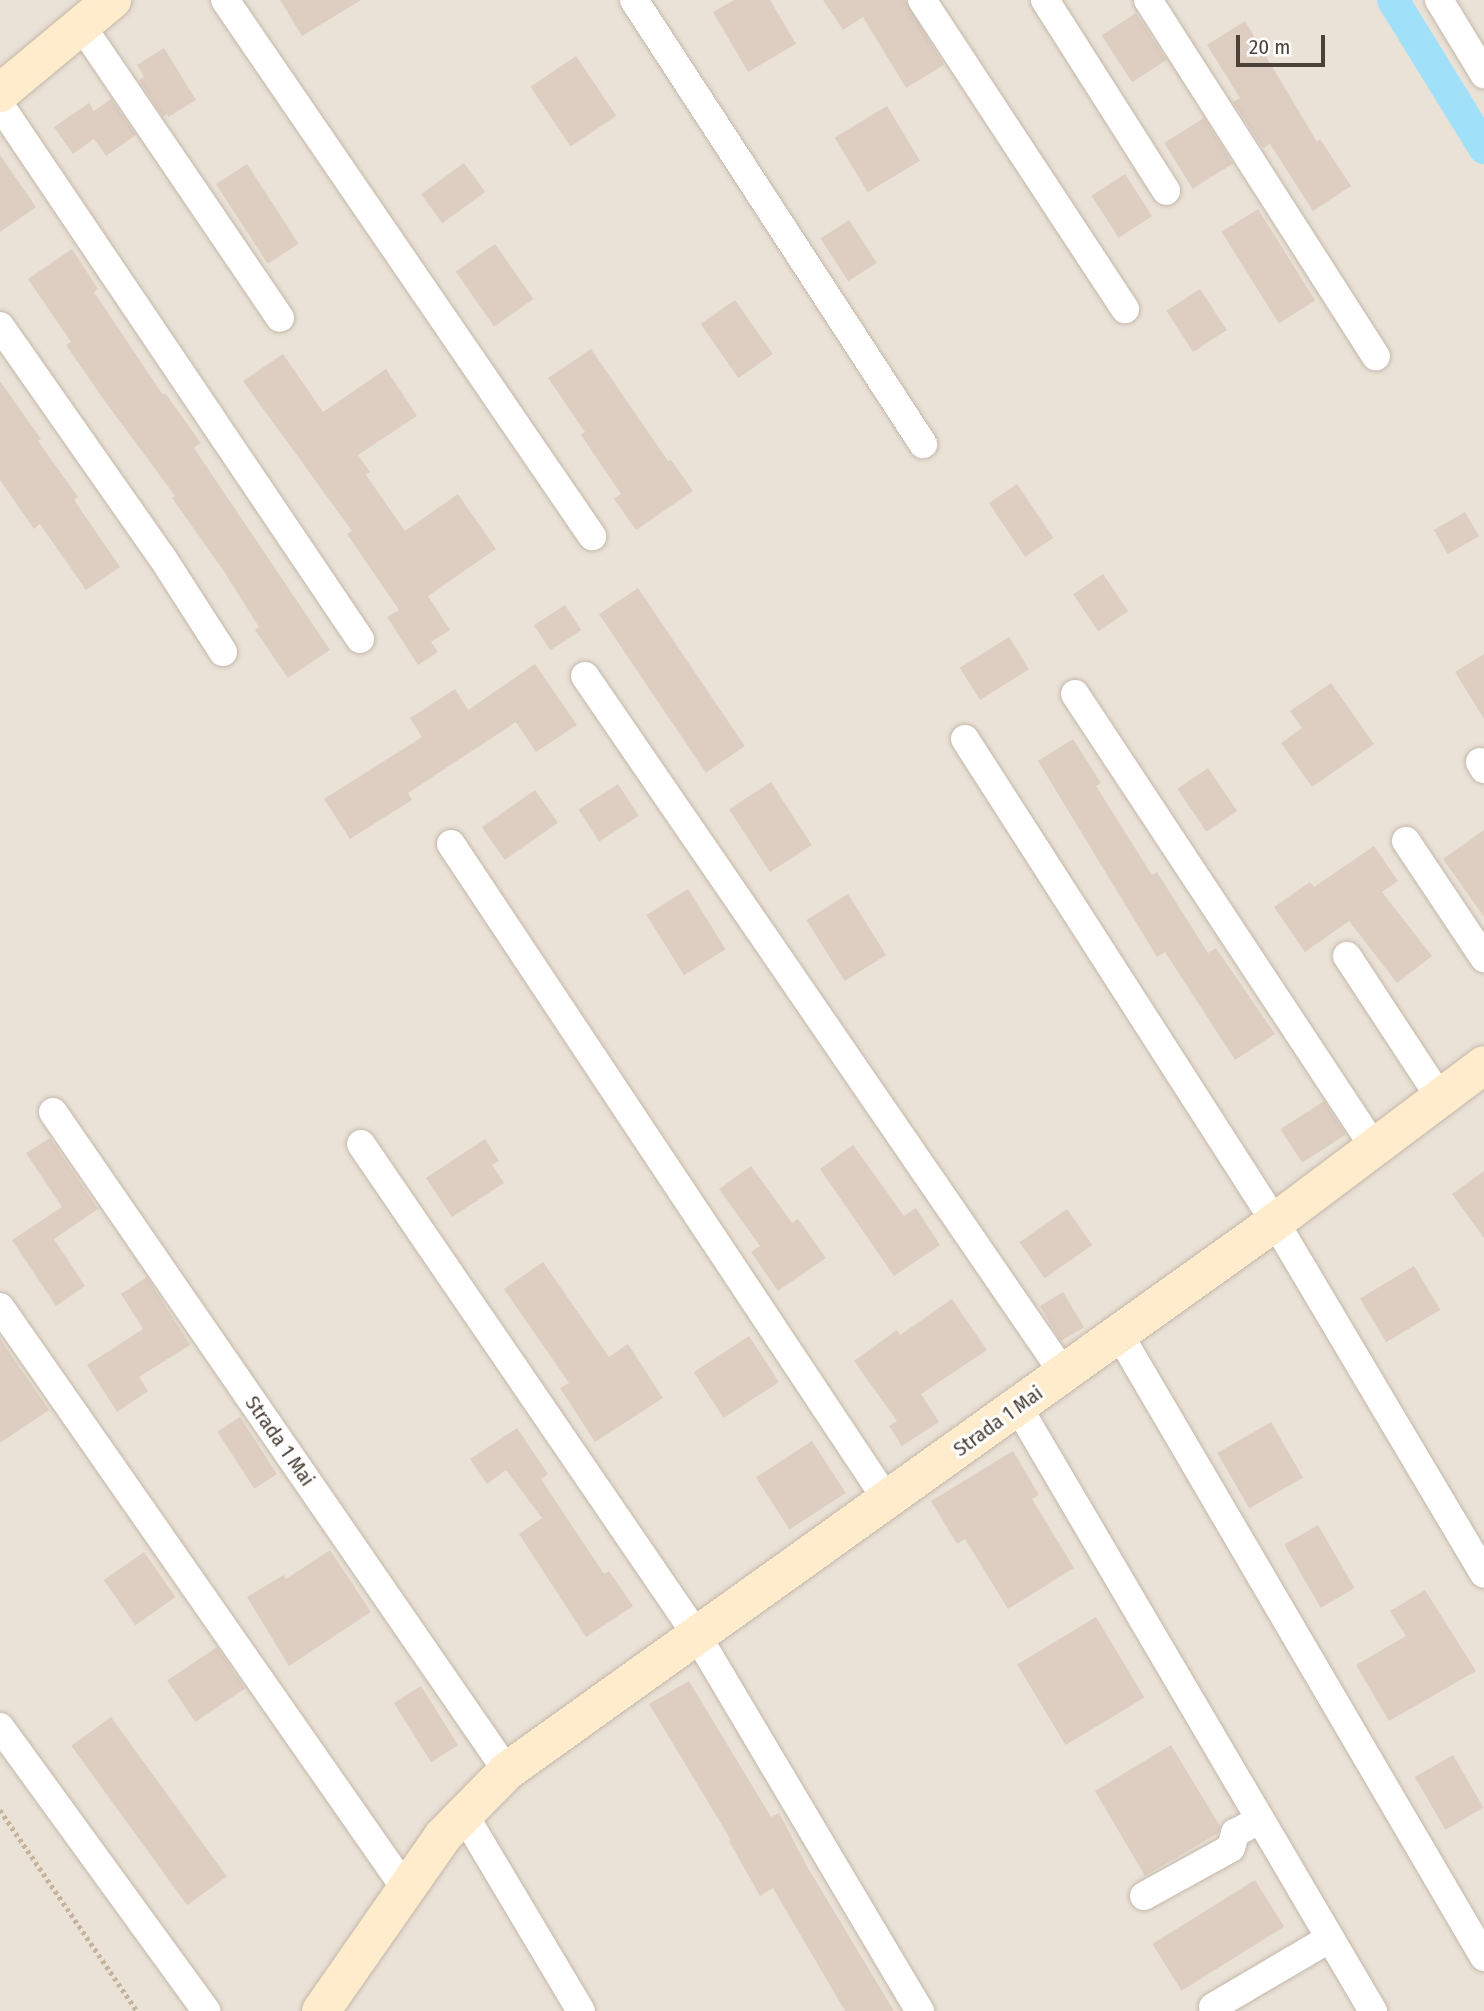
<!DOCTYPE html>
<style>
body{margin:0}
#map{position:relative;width:1484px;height:2011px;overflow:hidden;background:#f7f1ea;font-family:"Fira Sans Condensed",sans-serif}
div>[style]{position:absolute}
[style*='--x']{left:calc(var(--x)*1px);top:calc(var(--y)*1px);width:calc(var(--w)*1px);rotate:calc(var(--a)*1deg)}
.residential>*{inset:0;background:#ebe2d7;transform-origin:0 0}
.canal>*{height:32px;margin:-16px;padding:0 16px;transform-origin:16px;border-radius:16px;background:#a1e0f9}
.building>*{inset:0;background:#ddcec1;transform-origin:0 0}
.path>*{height:4.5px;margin-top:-2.25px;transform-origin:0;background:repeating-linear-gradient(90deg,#c7b29b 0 3.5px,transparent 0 7px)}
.roads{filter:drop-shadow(0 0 2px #c4b8ab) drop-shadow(0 0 2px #c4b8ab)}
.street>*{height:28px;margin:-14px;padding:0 14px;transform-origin:14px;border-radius:14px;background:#fff}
.secondary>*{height:38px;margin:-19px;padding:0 19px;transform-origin:19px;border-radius:19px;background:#ffeccc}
span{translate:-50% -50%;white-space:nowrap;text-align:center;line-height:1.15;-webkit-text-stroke:6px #fff;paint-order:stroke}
.street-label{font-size:21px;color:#4c4137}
.scale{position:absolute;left:1236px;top:35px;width:89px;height:32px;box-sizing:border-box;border:4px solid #4c4137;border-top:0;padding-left:9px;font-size:21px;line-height:24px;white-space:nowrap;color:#4c4137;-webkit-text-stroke:5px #fff;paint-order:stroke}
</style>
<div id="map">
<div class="residential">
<div style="left:0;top:0;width:1484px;height:2011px"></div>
</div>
<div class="canal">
<div style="--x:1393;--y:0;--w:174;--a:58.4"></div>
</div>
<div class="building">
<div style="clip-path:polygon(280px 0,361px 0,302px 36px)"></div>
<div style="clip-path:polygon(734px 0,770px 0,796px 44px,748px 72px,713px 12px)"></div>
<div style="clip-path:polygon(823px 0,905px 0,944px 65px,906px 88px,863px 17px,843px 30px)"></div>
<div style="left:1136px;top:13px;width:56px;height:41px;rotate:57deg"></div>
<div style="clip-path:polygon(1245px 21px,1317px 142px,1320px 139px,1351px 186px,1313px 211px,1270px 144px,1263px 148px,1233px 102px,1240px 98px,1207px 45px)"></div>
<div style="clip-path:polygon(164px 48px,196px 100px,168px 117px,167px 114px,163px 117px,139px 80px,144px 77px,137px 65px)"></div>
<div style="left:576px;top:56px;width:72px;height:55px;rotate:56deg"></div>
<div style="clip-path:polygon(111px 99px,136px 135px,106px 156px,94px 139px,73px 154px,54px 127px,89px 103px,94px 111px)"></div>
<div style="left:887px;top:106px;width:64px;height:61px;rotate:59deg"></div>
<div style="left:1204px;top:118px;width:54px;height:47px;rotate:58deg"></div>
<div style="clip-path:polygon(0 155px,36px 207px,0 232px)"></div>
<div style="left:464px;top:163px;width:36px;height:53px;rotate:54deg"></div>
<div style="left:247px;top:164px;width:95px;height:37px;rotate:57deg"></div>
<div style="left:1125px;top:174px;width:50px;height:40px;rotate:57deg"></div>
<div style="left:1258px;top:209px;width:108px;height:43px;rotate:58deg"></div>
<div style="left:849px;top:220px;width:51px;height:34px;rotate:57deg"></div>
<div style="left:495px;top:244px;width:67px;height:48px;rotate:55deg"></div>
<div style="clip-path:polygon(72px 249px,98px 289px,94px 292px,163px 395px,165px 393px,201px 443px,194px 448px,330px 650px,288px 678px,255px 630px,259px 627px,223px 570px,172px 498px,175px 496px,104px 400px,66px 345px,71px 342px,28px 279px)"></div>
<div style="left:1200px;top:289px;width:49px;height:40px;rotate:57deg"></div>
<div style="left:735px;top:300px;width:66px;height:42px;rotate:55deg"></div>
<div style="clip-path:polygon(591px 349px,668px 461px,671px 460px,693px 491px,636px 530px,614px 499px,621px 494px,581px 435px,585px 432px,548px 378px)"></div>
<div style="clip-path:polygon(283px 354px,323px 412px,386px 369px,417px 416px,358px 455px,370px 472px,366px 475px,405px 531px,458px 494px,496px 549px,428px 596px,450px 630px,431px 642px,438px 652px,418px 665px,387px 617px,399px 610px,347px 534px,352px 531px,243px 381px)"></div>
<div style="clip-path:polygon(0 381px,41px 439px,38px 441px,78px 497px,74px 500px,120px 567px,86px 590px,40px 524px,34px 529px,0 480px)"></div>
<div style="left:1017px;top:484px;width:65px;height:34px;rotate:56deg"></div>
<div style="left:1465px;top:512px;width:28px;height:36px;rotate:60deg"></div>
<div style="left:1103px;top:574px;width:45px;height:36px;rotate:56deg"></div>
<div style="left:638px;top:588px;width:191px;height:47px;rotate:56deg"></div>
<div style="left:565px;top:605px;width:30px;height:37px;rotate:57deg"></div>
<div style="left:1009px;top:637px;width:38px;height:58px;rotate:58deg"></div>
<div style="clip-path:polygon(1484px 654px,1484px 719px,1455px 672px)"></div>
<div style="clip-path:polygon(535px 664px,577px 725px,536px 752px,516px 722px,408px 793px,412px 800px,350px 839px,324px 799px,422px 737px,410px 718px,455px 689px,468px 710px)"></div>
<div style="clip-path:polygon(1331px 683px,1374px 744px,1312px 787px,1281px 743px,1302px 728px,1290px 711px)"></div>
<div style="clip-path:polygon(1073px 739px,1101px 783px,1096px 786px,1152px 875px,1157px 872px,1208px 953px,1216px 948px,1275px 1034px,1235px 1060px,1165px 952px,1157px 957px,1038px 761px)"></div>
<div style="left:1208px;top:768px;width:52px;height:37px;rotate:56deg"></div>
<div style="left:771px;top:782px;width:75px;height:50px;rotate:57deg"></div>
<div style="left:618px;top:784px;width:38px;height:47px;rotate:57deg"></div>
<div style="left:535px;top:790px;width:40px;height:65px;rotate:55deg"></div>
<div style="clip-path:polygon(1484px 830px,1484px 917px,1443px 859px)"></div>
<div style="clip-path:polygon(1374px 846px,1398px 881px,1382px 892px,1432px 956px,1397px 983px,1349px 921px,1305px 952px,1274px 907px,1310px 882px,1314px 887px)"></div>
<div style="left:688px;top:889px;width:71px;height:49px;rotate:58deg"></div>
<div style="left:848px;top:894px;width:72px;height:49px;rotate:58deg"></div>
<div style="left:1324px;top:1101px;width:40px;height:52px;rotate:57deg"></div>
<div style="clip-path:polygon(50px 1138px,98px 1209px,54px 1239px,85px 1286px,56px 1306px,12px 1240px,62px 1207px,26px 1153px)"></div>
<div style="clip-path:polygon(485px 1139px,499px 1161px,492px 1165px,504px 1183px,452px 1217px,426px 1178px)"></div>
<div style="clip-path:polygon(853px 1145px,904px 1216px,916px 1208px,940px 1245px,894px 1276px,820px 1169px)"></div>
<div style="clip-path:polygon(751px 1166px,792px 1223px,798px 1219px,826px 1258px,778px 1291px,751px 1252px,760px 1246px,719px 1189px)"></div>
<div style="clip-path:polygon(1484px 1171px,1484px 1238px,1452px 1194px)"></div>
<div style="left:1067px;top:1209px;width:44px;height:58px;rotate:55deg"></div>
<div style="clip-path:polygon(543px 1262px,609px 1357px,628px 1344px,663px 1398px,595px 1442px,560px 1388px,569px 1383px,504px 1289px)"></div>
<div style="left:1414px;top:1266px;width:51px;height:63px;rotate:59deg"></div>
<div style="clip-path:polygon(147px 1277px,190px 1345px,139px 1377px,148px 1391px,117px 1412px,87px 1365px,143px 1329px,121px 1294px)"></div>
<div style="left:1063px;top:1292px;width:41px;height:27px;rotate:59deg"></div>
<div style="clip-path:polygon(952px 1299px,987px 1350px,921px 1394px,939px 1422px,902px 1446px,889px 1426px,897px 1421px,854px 1361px,897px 1330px,900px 1335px)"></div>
<div style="left:749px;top:1336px;width:55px;height:66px;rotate:57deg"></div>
<div style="clip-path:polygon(0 1339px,49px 1410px,0 1443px)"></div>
<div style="left:240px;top:1417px;width:68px;height:27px;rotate:57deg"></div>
<div style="left:1271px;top:1422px;width:64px;height:62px;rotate:60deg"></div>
<div style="clip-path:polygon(517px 1428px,548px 1474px,541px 1479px,604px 1574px,609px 1571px,633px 1606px,586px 1637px,519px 1534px,542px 1518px,506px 1470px,487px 1484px,470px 1459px)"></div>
<div style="left:812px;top:1441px;width:62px;height:67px;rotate:57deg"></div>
<div style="clip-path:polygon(1013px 1451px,1039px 1495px,1032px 1499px,1074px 1568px,1008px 1609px,965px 1539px,957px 1544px,931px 1501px)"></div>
<div style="left:1318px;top:1525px;width:73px;height:39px;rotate:60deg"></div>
<div style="clip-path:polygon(330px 1550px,371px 1612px,289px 1666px,247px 1597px,284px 1575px,286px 1579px)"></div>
<div style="left:144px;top:1552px;width:55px;height:49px;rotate:55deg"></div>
<div style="clip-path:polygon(1425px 1590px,1476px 1671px,1389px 1721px,1356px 1665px,1406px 1636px,1390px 1611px)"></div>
<div style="left:1096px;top:1617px;width:94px;height:92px;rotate:59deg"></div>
<div style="left:217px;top:1647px;width:50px;height:60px;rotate:56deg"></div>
<div style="clip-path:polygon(689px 1681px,771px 1817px,779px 1813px,808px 1868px,894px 2011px,845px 2011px,773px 1888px,760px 1896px,729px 1841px,731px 1840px,649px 1704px)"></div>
<div style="left:421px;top:1686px;width:70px;height:32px;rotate:58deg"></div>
<div style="left:111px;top:1717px;width:197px;height:49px;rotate:54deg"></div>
<div style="clip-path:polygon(1171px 1745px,1220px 1826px,1218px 1833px,1145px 1876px,1095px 1791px)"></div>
<div style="left:1453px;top:1755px;width:61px;height:44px;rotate:60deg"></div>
<div style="left:1255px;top:1880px;width:55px;height:121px;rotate:58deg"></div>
</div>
<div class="path">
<div style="--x:0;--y:1810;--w:243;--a:55.7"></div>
</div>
<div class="roads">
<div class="street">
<div style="--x:225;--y:0;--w:650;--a:55.6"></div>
<div style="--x:634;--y:0;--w:530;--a:56.94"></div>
<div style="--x:922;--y:0;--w:370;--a:56.7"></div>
<div style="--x:1045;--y:0;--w:226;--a:57.6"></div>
<div style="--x:1148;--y:0;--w:423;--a:57.4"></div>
<div style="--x:1439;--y:0;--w:87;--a:58.7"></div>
<div style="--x:81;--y:25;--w:354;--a:55.8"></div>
<div style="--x:0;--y:105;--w:644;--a:56.01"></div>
<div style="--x:0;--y:326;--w:282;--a:55"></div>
<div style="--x:162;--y:557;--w:113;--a:57.3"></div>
<div style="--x:585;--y:676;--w:847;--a:55.54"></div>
<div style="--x:1075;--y:694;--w:546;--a:56.57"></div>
<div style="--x:965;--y:739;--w:574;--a:57.31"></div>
<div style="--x:1275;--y:1222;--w:409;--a:59.3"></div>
<div style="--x:1480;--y:762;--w:8;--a:60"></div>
<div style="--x:1406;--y:841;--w:141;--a:56.3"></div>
<div style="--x:451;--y:844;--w:788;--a:56.39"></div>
<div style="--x:1347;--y:956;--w:171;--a:56.7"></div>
<div style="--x:53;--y:1112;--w:800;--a:55.44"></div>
<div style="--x:361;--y:1144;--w:594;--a:55.64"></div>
<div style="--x:696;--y:1634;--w:439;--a:59.3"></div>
<div style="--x:0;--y:1307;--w:708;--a:55.12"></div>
<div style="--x:1119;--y:1334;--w:722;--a:59.64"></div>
<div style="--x:1018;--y:1407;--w:701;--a:59.56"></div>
<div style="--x:0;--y:1727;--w:351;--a:54"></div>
<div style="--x:463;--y:1813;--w:230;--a:59.2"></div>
<div style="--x:1144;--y:1896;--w:99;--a:-28.9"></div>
<div style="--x:1231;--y:1848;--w:16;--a:-75"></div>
<div style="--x:1235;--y:1833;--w:27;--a:-28"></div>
<div style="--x:1213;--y:2007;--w:134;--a:-30.4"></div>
</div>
<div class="secondary">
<div style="--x:0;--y:93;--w:146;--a:-39.7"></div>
<div style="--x:321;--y:2011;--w:213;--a:-55.1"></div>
<div style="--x:443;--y:1836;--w:91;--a:-45.4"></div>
<div style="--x:507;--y:1771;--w:944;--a:-35.56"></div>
<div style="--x:1275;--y:1222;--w:261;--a:-36.9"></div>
</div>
</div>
<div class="street-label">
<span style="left:998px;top:1421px;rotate:-36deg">Strada 1 Mai</span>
<span style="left:280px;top:1441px;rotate:55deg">Strada 1 Mai</span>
</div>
<div class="scale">20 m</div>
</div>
